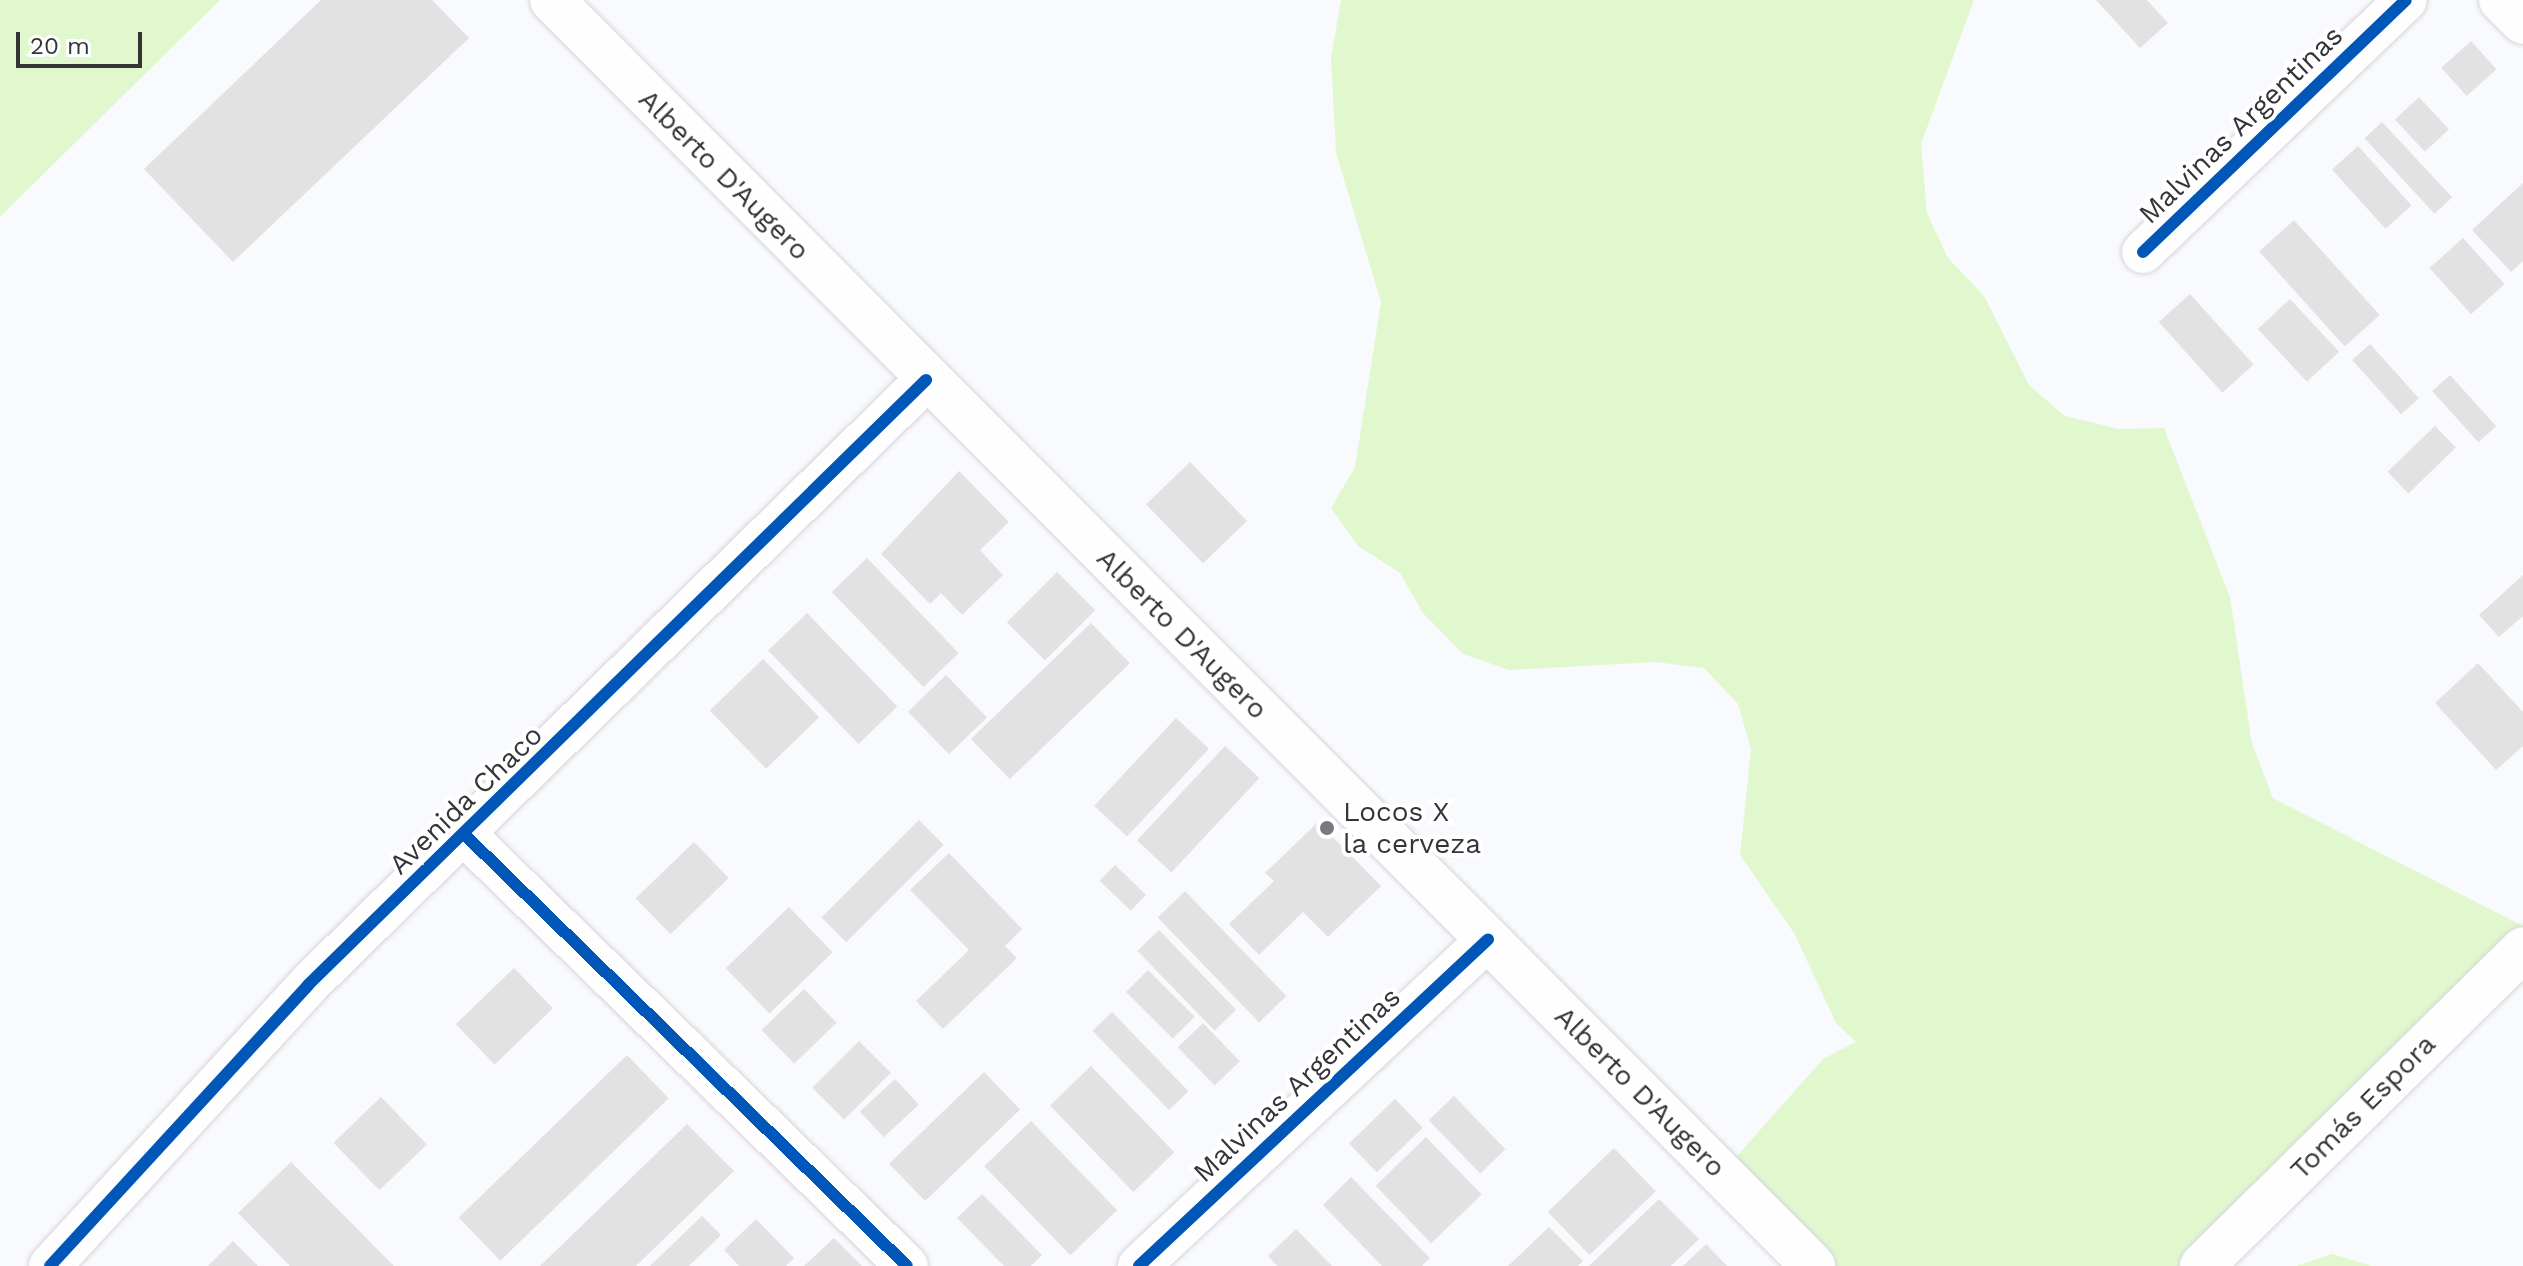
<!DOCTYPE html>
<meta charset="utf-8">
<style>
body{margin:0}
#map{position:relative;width:2523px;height:1266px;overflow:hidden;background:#f9fafd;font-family:"Work Sans",sans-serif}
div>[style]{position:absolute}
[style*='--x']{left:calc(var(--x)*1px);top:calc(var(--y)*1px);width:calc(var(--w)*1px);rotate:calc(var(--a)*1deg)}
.green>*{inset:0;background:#e1f8ce}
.building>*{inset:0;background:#e2e2e3;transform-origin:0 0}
.roads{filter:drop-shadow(0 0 2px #d5d6d9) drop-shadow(0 0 2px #d5d6d9)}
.street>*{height:42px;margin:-21px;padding:0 21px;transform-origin:21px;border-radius:21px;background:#fefeff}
.secondary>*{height:44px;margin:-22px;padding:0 22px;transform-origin:22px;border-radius:22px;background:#fefeff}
.cycleway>*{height:12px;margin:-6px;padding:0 6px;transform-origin:6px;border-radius:6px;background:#0057b8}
.dots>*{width:22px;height:22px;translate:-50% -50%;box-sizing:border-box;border:4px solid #fff;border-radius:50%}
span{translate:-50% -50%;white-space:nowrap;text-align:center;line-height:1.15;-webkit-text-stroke:8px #fff;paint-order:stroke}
.street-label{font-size:28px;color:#343538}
.poi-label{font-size:28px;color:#343538}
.left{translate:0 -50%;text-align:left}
.scale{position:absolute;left:16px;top:32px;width:126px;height:36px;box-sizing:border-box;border:4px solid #343538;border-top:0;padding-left:10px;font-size:24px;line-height:28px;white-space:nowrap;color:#343538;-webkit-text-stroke:6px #fff;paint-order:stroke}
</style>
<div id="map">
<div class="green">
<div style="clip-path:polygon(0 0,220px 0,0 217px)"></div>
<div style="clip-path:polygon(1341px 0,1974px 0,1921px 144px,1927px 213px,1948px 258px,1984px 296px,2029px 385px,2065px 416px,2118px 429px,2164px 428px,2230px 597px,2252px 744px,2273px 798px,2523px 926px,2523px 949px,2202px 1266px,1813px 1266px,1721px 1174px,1823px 1059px,1856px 1042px,1836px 1023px,1794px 933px,1740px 855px,1751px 749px,1738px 704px,1704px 668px,1655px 662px,1509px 670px,1463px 654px,1423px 613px,1400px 573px,1358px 546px,1331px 508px,1355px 467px,1381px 302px,1336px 153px,1331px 58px)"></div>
<div style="clip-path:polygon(2332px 1254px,2372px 1266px,2296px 1266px)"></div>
</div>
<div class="building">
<div style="clip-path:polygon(321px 0,432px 0,469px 38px,233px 262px,144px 169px)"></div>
<div style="clip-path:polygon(2096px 0,2147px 0,2168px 23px,2140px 48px)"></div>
<div style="left:2471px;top:41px;width:38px;height:40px;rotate:48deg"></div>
<div style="left:2419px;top:97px;width:44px;height:33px;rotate:47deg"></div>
<div style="left:2382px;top:122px;width:103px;height:24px;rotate:47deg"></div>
<div style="left:2358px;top:146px;width:80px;height:35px;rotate:48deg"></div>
<div style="clip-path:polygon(2523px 183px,2523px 261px,2511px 272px,2472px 230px)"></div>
<div style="left:2294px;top:220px;width:128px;height:47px;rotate:48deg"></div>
<div style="left:2463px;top:238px;width:62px;height:45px;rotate:48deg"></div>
<div style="left:2190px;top:294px;width:95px;height:42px;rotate:48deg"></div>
<div style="left:2290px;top:299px;width:72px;height:44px;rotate:47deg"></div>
<div style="left:2370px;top:344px;width:73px;height:24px;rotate:48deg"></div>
<div style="left:2450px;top:375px;width:69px;height:24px;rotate:48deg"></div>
<div style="left:2435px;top:426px;width:30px;height:66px;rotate:46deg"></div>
<div style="left:1190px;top:462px;width:82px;height:61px;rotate:46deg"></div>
<div style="clip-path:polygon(959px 471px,1009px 522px,980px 550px,1003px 575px,962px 615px,941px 593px,930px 604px,881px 554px)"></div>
<div style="left:867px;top:558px;width:132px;height:49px;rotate:46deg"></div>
<div style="left:1057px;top:572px;width:54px;height:71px;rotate:45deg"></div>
<div style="clip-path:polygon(2523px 575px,2523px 616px,2499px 637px,2479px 615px)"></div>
<div style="left:807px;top:613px;width:130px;height:54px;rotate:46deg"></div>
<div style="left:1091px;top:623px;width:56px;height:167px;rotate:46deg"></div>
<div style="left:763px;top:659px;width:81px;height:74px;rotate:46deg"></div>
<div style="clip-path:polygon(2478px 663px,2523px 712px,2523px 746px,2496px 770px,2435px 703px)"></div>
<div style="left:946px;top:675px;width:59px;height:53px;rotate:46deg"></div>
<div style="left:1176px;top:718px;width:45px;height:120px;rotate:43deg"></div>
<div style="left:1225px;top:746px;width:47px;height:129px;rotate:43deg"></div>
<div style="left:919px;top:820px;width:35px;height:138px;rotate:45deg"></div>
<div style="clip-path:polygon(1318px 822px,1381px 886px,1328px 937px,1303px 912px,1259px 955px,1229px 924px,1274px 881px,1265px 873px)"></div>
<div style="left:694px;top:842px;width:50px;height:81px;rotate:46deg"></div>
<div style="clip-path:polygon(949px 853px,1022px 929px,1005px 946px,1017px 958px,943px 1029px,916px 1001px,969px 950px,910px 890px)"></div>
<div style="left:1115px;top:865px;width:43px;height:22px;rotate:44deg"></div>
<div style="left:1185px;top:891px;width:146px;height:38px;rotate:46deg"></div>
<div style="left:789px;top:907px;width:63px;height:88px;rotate:46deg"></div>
<div style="left:1159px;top:930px;width:111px;height:30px;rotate:46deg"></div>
<div style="left:514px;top:968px;width:56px;height:81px;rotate:46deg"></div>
<div style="left:1148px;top:970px;width:66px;height:31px;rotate:45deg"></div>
<div style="left:804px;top:989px;width:47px;height:59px;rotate:46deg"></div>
<div style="left:1112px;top:1012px;width:110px;height:27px;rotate:46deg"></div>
<div style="left:1203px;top:1023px;width:53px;height:35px;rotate:46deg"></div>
<div style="left:859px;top:1041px;width:45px;height:66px;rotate:45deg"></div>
<div style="left:627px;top:1055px;width:60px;height:234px;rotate:46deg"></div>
<div style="left:1091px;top:1066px;width:120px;height:57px;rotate:46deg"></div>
<div style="left:984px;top:1072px;width:52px;height:132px;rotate:46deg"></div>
<div style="left:895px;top:1079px;width:35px;height:48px;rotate:47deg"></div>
<div style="left:1454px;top:1096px;width:74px;height:35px;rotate:46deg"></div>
<div style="left:381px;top:1097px;width:66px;height:66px;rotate:46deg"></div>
<div style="left:1395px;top:1099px;width:40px;height:64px;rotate:46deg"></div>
<div style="left:1031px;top:1121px;width:124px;height:65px;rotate:46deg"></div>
<div style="clip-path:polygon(687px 1124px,734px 1171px,636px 1266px,540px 1266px)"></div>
<div style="left:1426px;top:1137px;width:80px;height:70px;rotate:46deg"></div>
<div style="left:1614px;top:1148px;width:60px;height:92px;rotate:46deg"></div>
<div style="clip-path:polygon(291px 1162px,394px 1266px,290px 1266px,238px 1213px)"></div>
<div style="clip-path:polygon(1351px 1177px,1430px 1258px,1422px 1266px,1382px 1266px,1323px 1205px)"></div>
<div style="clip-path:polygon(982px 1194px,1042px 1255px,1031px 1266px,1004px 1266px,957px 1218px)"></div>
<div style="clip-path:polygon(1659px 1199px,1699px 1239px,1671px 1266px,1589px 1266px)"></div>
<div style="clip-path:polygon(702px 1216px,721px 1235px,689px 1266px,650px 1266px)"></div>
<div style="clip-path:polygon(756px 1219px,794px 1258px,786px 1266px,739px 1266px,724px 1250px)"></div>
<div style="clip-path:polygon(1549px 1227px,1583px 1261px,1578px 1266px,1508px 1266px)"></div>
<div style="clip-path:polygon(1296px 1229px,1332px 1266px,1277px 1266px,1268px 1256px)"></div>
<div style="clip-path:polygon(834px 1238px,862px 1266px,804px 1266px)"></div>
<div style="clip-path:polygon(233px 1241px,258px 1266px,208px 1266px)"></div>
<div style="clip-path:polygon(1706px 1244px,1727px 1266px,1683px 1266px)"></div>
</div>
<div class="roads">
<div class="street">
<div style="--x:2143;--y:252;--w:364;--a:-43.8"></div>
<div style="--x:465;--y:835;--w:617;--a:44.28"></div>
<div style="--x:50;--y:1266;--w:381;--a:-47.4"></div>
<div style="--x:308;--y:985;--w:865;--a:-44.39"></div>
<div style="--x:1139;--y:1266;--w:478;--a:-43.1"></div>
</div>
<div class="secondary">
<div style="--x:552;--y:0;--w:1787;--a:45.11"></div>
<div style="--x:2501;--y:0;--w:31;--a:45"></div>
<div style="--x:2202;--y:1266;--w:451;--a:-44.6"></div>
</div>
</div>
<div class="cycleway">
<div style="--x:2143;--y:252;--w:364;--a:-43.8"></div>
<div style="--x:465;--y:835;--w:617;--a:44.28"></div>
<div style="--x:50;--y:1266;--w:381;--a:-47.4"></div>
<div style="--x:308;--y:985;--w:865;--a:-44.39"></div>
<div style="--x:1139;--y:1266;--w:478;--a:-43.1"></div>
</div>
<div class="dots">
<div style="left:1327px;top:828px;background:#797a7d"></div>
</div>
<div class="street-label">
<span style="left:2241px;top:125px;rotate:-44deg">Malvinas Argentinas</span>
<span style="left:724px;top:175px;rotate:45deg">Alberto D'Augero</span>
<span style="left:1182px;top:634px;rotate:45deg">Alberto D'Augero</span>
<span style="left:466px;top:800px;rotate:-44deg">Avenida Chaco</span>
<span style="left:1297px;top:1085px;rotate:-43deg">Malvinas Argentinas</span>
<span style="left:1640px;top:1092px;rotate:45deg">Alberto D'Augero</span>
<span style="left:2363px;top:1107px;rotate:-45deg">Tomás Espora</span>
</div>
<div class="poi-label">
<span class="left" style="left:1343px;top:828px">Locos X<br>la cerveza</span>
</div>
<div class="scale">20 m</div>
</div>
